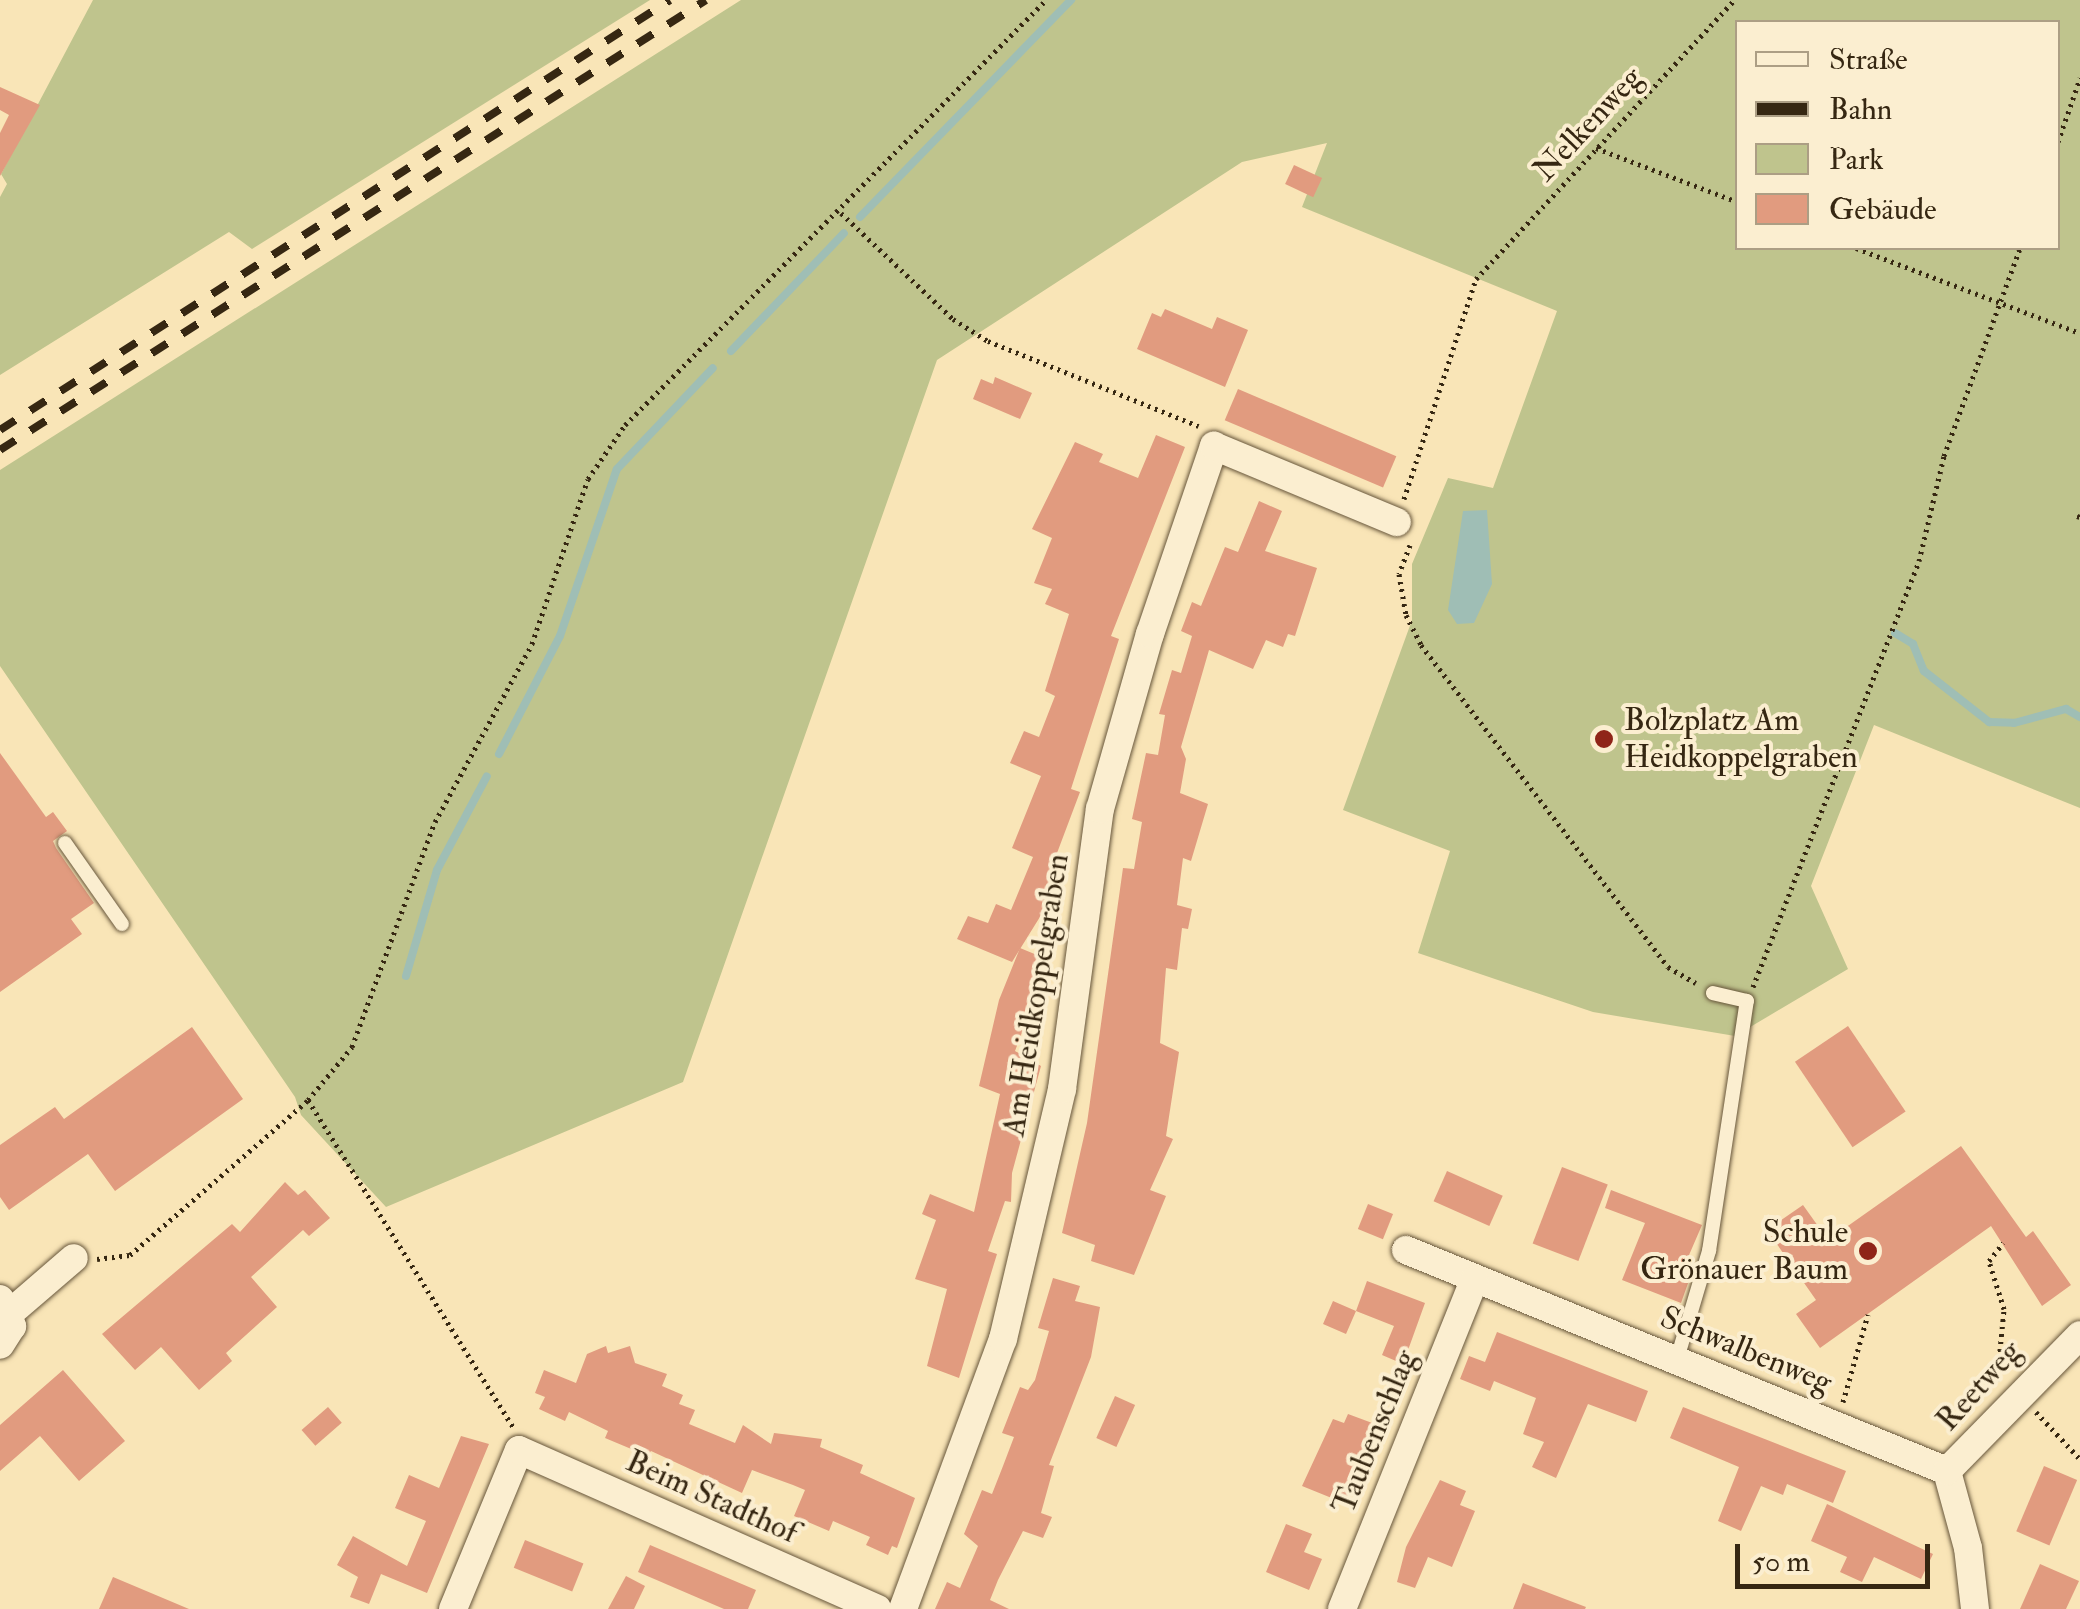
<!DOCTYPE html>
<meta charset="utf-8">
<style>
body{margin:0}
#map{position:relative;width:2080px;height:1609px;overflow:hidden;background:#f9e5b7;font-family:"IM FELL Double Pica",serif}
div>[style]{position:absolute}
[style*='--x']{left:calc(var(--x)*1px);top:calc(var(--y)*1px);width:calc(var(--w)*1px);rotate:calc(var(--a)*1deg)}
.green>*{inset:0;background:#bfc48d}
.water>*{inset:0;background:#9fbeb5}
.stream>*{height:8px;margin:-4px;padding:0 4px;transform-origin:4px;border-radius:4px;background:#9fbeb5}
.building>*{inset:0;background:#e19b7f;transform-origin:0 0}
.path>*{height:5px;margin-top:-2.5px;transform-origin:0;background:repeating-linear-gradient(90deg,#362712 0 2.5px,transparent 0 7.5px)}
.roads{filter:drop-shadow(0 0 2px #67563b) drop-shadow(0 0 2px #67563b)}
.lane>*{height:14px;margin:-7px;padding:0 7px;transform-origin:7px;border-radius:7px;background:#fbeed0}
.street>*{height:28px;margin:-14px;padding:0 14px;transform-origin:14px;border-radius:14px;background:#fbeed0}
.rail>*{height:8px;margin-top:-4px;transform-origin:0;background:repeating-linear-gradient(90deg,#362712 0 18px,transparent 0 36px)}
.dots>*{width:28px;height:28px;translate:-50% -50%;box-sizing:border-box;border:5px solid #fbeed0;border-radius:50%}
span{translate:-50% -50%;white-space:nowrap;text-align:center;line-height:1.15;-webkit-text-stroke:8px #fbeed0;paint-order:stroke}
.street-label{font-size:32px;color:#362712}
.poi-label{font-size:32px;color:#362712}
.left{translate:0 -50%;text-align:left}
.right{translate:-100% -50%;text-align:right}
.legend{position:absolute;left:1735px;top:20px;width:325px;height:230px;box-sizing:border-box;background:#fbeed0;border:2px solid #ac9e84;margin:0;padding:12px 18px;list-style:none;font-size:30px;color:#362712}
.legend li{display:flex;align-items:center;gap:20px;height:50px}
.legend b{width:50px;border:2px solid #ac9e84}
.scale{position:absolute;left:1735px;top:1544px;width:195px;height:45px;box-sizing:border-box;border:5px solid #362712;border-top:0;padding-left:12px;font-size:30px;line-height:35px;white-space:nowrap;color:#362712;-webkit-text-stroke:8px #fbeed0;paint-order:stroke}
</style>
<div id="map">
<div class="green">
<div style="clip-path:polygon(93px 0,650px 0,252px 249px,229px 232px,0 375px,0 197px,7px 184px,1px 174px)"></div>
<div style="clip-path:polygon(evenodd,741px 0,2080px 0,2080px 808px,1874px 725px,1811px 886px,1848px 969px,1735px 1036px,1593px 1012px,1418px 953px,1450px 851px,1343px 810px,1412px 620px,1412px 564px,1448px 478px,1493px 488px,1557px 311px,1302px 207px,1327px 143px,1242px 162px,937px 360px,683px 1082px,386px 1207px,301px 1115px,295px 1097px,0 666px,0 470px,741px 0,1738px 22px,2058px 22px,2058px 248px,1738px 248px,1738px 22px)"></div>
</div>
<div class="water">
<div style="clip-path:polygon(1487px 510px,1492px 584px,1474px 623px,1457px 624px,1448px 610px,1463px 511px)"></div>
</div>
<div class="stream">
<div style="--x:860;--y:217;--w:303;--a:-45.8"></div>
<div style="--x:731;--y:351;--w:163;--a:-46.2"></div>
<div style="--x:1895;--y:633;--w:21;--a:31"></div>
<div style="--x:1913;--y:644;--w:29;--a:68"></div>
<div style="--x:1924;--y:671;--w:83;--a:38.1"></div>
<div style="--x:1989;--y:722;--w:25;--a:2"></div>
<div style="--x:2014;--y:723;--w:54;--a:-15.1"></div>
<div style="--x:2066;--y:709;--w:16;--a:30"></div>
<div style="--x:499;--y:754;--w:133;--a:-62.7"></div>
<div style="--x:560;--y:636;--w:176;--a:-71.2"></div>
<div style="--x:617;--y:469;--w:139;--a:-46.5"></div>
<div style="--x:406;--y:976;--w:110;--a:-73.7"></div>
<div style="--x:437;--y:870;--w:106;--a:-62"></div>
</div>
<div class="building">
<div style="clip-path:polygon(0 87px,40px 105px,0 176px,0 133px,9px 115px,0 110px)"></div>
<div style="left:1294px;top:165px;width:31px;height:21px;rotate:25deg"></div>
<div style="clip-path:polygon(1165px 309px,1212px 329px,1217px 317px,1248px 330px,1225px 387px,1137px 349px,1152px 313px,1161px 317px)"></div>
<div style="clip-path:polygon(995px 377px,1032px 393px,1020px 419px,973px 399px,981px 379px,993px 384px)"></div>
<div style="left:1238px;top:389px;width:172px;height:34px;rotate:23deg"></div>
<div style="clip-path:polygon(1156px 435px,1185px 447px,1111px 636px,1119px 639px,1071px 789px,1080px 792px,1048px 877px,1061px 883px,1012px 962px,957px 939px,968px 916px,988px 923px,996px 904px,1011px 910px,1033px 857px,1012px 848px,1041px 776px,1010px 763px,1024px 731px,1039px 737px,1055px 696px,1045px 691px,1069px 614px,1045px 604px,1052px 589px,1034px 583px,1052px 538px,1032px 529px,1075px 442px,1103px 454px,1099px 462px,1138px 478px)"></div>
<div style="clip-path:polygon(1259px 501px,1282px 511px,1265px 551px,1317px 568px,1295px 636px,1288px 634px,1283px 647px,1266px 640px,1253px 669px,1209px 650px,1181px 747px,1186px 759px,1180px 793px,1208px 804px,1191px 861px,1183px 858px,1177px 905px,1192px 909px,1188px 929px,1182px 928px,1177px 970px,1166px 968px,1160px 1043px,1179px 1052px,1166px 1136px,1173px 1139px,1150px 1190px,1166px 1196px,1134px 1275px,1091px 1261px,1095px 1245px,1062px 1233px,1087px 1123px,1123px 868px,1134px 869px,1142px 822px,1132px 819px,1146px 753px,1158px 755px,1165px 715px,1159px 714px,1172px 670px,1181px 673px,1192px 636px,1181px 631px,1192px 602px,1201px 606px,1225px 547px,1238px 552px)"></div>
<div style="clip-path:polygon(0 753px,46px 817px,53px 812px,67px 831px,53px 841px,56px 848px,94px 903px,71px 919px,82px 934px,0 992px)"></div>
<div style="clip-path:polygon(1020px 948px,1049px 960px,1015px 1051px,1041px 1066px,1012px 1173px,1011px 1202px,1005px 1201px,988px 1251px,997px 1254px,959px 1378px,927px 1366px,947px 1289px,915px 1279px,936px 1220px,922px 1214px,930px 1194px,974px 1212px,1000px 1094px,979px 1086px,999px 1000px)"></div>
<div style="left:1848px;top:1026px;width:103px;height:64px;rotate:56deg"></div>
<div style="clip-path:polygon(192px 1027px,243px 1099px,115px 1191px,88px 1154px,9px 1210px,0 1197px,0 1145px,55px 1107px,64px 1119px)"></div>
<div style="clip-path:polygon(1961px 1146px,2026px 1237px,2033px 1231px,2071px 1285px,2042px 1306px,1991px 1226px,1820px 1348px,1796px 1314px,1816px 1300px,1767px 1230px,1803px 1205px,1828px 1240px)"></div>
<div style="left:1562px;top:1167px;width:49px;height:82px;rotate:21deg"></div>
<div style="left:1447px;top:1171px;width:61px;height:33px;rotate:24deg"></div>
<div style="clip-path:polygon(285px 1182px,298px 1195px,305px 1190px,330px 1218px,309px 1236px,303px 1230px,251px 1277px,277px 1307px,226px 1353px,232px 1361px,199px 1390px,161px 1347px,135px 1370px,102px 1334px,232px 1224px,240px 1232px)"></div>
<div style="clip-path:polygon(1611px 1190px,1702px 1225px,1683px 1269px,1692px 1272px,1681px 1303px,1622px 1280px,1645px 1223px,1605px 1208px)"></div>
<div style="left:1368px;top:1204px;width:27px;height:27px;rotate:22deg"></div>
<div style="clip-path:polygon(1053px 1278px,1080px 1286px,1075px 1301px,1100px 1307px,1091px 1357px,1049px 1465px,1054px 1466px,1041px 1513px,1052px 1517px,1043px 1538px,1023px 1531px,998px 1580px,990px 1600px,1009px 1609px,935px 1609px,947px 1582px,960px 1588px,978px 1546px,964px 1534px,982px 1490px,992px 1494px,1003px 1466px,1014px 1437px,1002px 1433px,1020px 1387px,1028px 1390px,1035px 1380px,1049px 1331px,1038px 1328px)"></div>
<div style="clip-path:polygon(1367px 1281px,1425px 1303px,1403px 1364px,1382px 1355px,1394px 1326px,1356px 1311px,1346px 1334px,1323px 1324px,1333px 1301px,1356px 1311px)"></div>
<div style="clip-path:polygon(1497px 1332px,1648px 1391px,1636px 1422px,1588px 1404px,1556px 1478px,1532px 1467px,1544px 1442px,1523px 1434px,1536px 1398px,1494px 1381px,1490px 1391px,1460px 1379px,1469px 1356px,1485px 1362px)"></div>
<div style="clip-path:polygon(606px 1346px,608px 1353px,630px 1346px,635px 1363px,667px 1374px,662px 1386px,683px 1395px,679px 1404px,695px 1410px,689px 1424px,735px 1443px,743px 1425px,771px 1444px,774px 1433px,822px 1439px,820px 1447px,863px 1465px,860px 1473px,915px 1498px,897px 1548px,892px 1546px,888px 1555px,866px 1545px,870px 1537px,833px 1521px,829px 1531px,794px 1516px,805px 1490px,793px 1485px,752px 1470px,742px 1493px,651px 1451px,648px 1456px,605px 1438px,608px 1431px,569px 1412px,565px 1421px,539px 1409px,545px 1397px,535px 1393px,544px 1370px,576px 1383px,587px 1354px)"></div>
<div style="clip-path:polygon(63px 1370px,125px 1441px,79px 1481px,40px 1436px,0 1471px,0 1425px)"></div>
<div style="left:1115px;top:1396px;width:22px;height:46px;rotate:24deg"></div>
<div style="left:328px;top:1407px;width:21px;height:35px;rotate:49deg"></div>
<div style="clip-path:polygon(1683px 1407px,1846px 1471px,1833px 1503px,1787px 1484px,1783px 1495px,1761px 1486px,1741px 1531px,1718px 1521px,1739px 1467px,1670px 1438px)"></div>
<div style="clip-path:polygon(1348px 1414px,1383px 1427px,1344px 1503px,1302px 1486px,1333px 1419px,1344px 1423px)"></div>
<div style="clip-path:polygon(461px 1436px,489px 1444px,427px 1593px,381px 1574px,369px 1604px,350px 1597px,358px 1577px,337px 1565px,353px 1536px,407px 1566px,426px 1521px,395px 1508px,409px 1475px,439px 1488px)"></div>
<div style="left:2044px;top:1466px;width:36px;height:71px;rotate:23deg"></div>
<div style="clip-path:polygon(1440px 1480px,1466px 1491px,1460px 1505px,1475px 1511px,1452px 1567px,1428px 1557px,1415px 1588px,1397px 1582px,1406px 1547px)"></div>
<div style="clip-path:polygon(1827px 1504px,1933px 1554px,1921px 1579px,1874px 1557px,1862px 1582px,1840px 1572px,1847px 1557px,1811px 1541px)"></div>
<div style="clip-path:polygon(1286px 1524px,1312px 1534px,1304px 1552px,1322px 1559px,1309px 1590px,1266px 1572px)"></div>
<div style="left:525px;top:1540px;width:63px;height:30px;rotate:22deg"></div>
<div style="clip-path:polygon(650px 1545px,756px 1590px,748px 1609px,724px 1609px,638px 1572px)"></div>
<div style="clip-path:polygon(2040px 1564px,2079px 1581px,2066px 1609px,2020px 1609px)"></div>
<div style="clip-path:polygon(626px 1576px,645px 1586px,634px 1609px,608px 1609px)"></div>
<div style="clip-path:polygon(113px 1577px,189px 1609px,99px 1609px)"></div>
<div style="clip-path:polygon(1523px 1583px,1586px 1607px,1585px 1609px,1513px 1609px)"></div>
</div>
<div class="path">
<div style="--x:2058;--y:142;--w:68;--a:-71"></div>
<div style="--x:1596;--y:148;--w:152;--a:20.8"></div>
<div style="--x:841;--y:213;--w:154;--a:43.4"></div>
<div style="--x:953;--y:319;--w:41;--a:32.2"></div>
<div style="--x:988;--y:341;--w:227;--a:22"></div>
<div style="--x:1856;--y:248;--w:240;--a:20.8"></div>
<div style="--x:1404;--y:499;--w:231;--a:-71.9"></div>
<div style="--x:1476;--y:279;--w:380;--a:-47.2"></div>
<div style="--x:2077;--y:516;--w:3;--a:18"></div>
<div style="--x:1410;--y:545;--w:31;--a:111"></div>
<div style="--x:1399;--y:574;--w:42;--a:80.3"></div>
<div style="--x:1406;--y:615;--w:34;--a:63"></div>
<div style="--x:1421;--y:645;--w:406;--a:52.5"></div>
<div style="--x:1668;--y:967;--w:32;--a:30"></div>
<div style="--x:1753;--y:987;--w:457;--a:-68.7"></div>
<div style="--x:1919;--y:561;--w:108;--a:-76.6"></div>
<div style="--x:1944;--y:456;--w:221;--a:-69.9"></div>
<div style="--x:308;--y:1100;--w:386;--a:57.9"></div>
<div style="--x:97;--y:1259;--w:33;--a:-7"></div>
<div style="--x:130;--y:1255;--w:236;--a:-41"></div>
<div style="--x:308;--y:1100;--w:69;--a:-50.3"></div>
<div style="--x:352;--y:1047;--w:240;--a:-69.8"></div>
<div style="--x:435;--y:822;--w:203;--a:-61.4"></div>
<div style="--x:532;--y:644;--w:174;--a:-71.3"></div>
<div style="--x:588;--y:479;--w:65;--a:-55.6"></div>
<div style="--x:625;--y:425;--w:598;--a:-45.27"></div>
<div style="--x:1997;--y:1381;--w:72;--a:-84.4"></div>
<div style="--x:2004;--y:1309;--w:50;--a:-107.4"></div>
<div style="--x:1989;--y:1261;--w:23;--a:-52"></div>
<div style="--x:1843;--y:1402;--w:91;--a:-74.1"></div>
<div style="--x:2036;--y:1412;--w:64;--a:46.9"></div>
</div>
<div class="roads">
<div class="lane">
<div style="--x:65;--y:843;--w:99;--a:54.9"></div>
<div style="--x:1677;--y:1359;--w:113;--a:-73.5"></div>
<div style="--x:1709;--y:1251;--w:253;--a:-81.4"></div>
<div style="--x:1747;--y:1001;--w:35;--a:-167"></div>
</div>
<div class="street">
<div style="--x:1406;--y:1250;--w:584;--a:22.22"></div>
<div style="--x:0;--y:1299;--w:30;--a:66"></div>
<div style="--x:12;--y:1326;--w:22;--a:122"></div>
<div style="--x:10;--y:1313;--w:84;--a:-40.7"></div>
<div style="--x:453;--y:1609;--w:172;--a:-67.5"></div>
<div style="--x:519;--y:1450;--w:392;--a:23.9"></div>
<div style="--x:903;--y:1609;--w:288;--a:-69.7"></div>
<div style="--x:1003;--y:1339;--w:257;--a:-76.7"></div>
<div style="--x:1062;--y:1089;--w:283;--a:-82.3"></div>
<div style="--x:1100;--y:809;--w:182;--a:-74.1"></div>
<div style="--x:1150;--y:634;--w:199;--a:-71.2"></div>
<div style="--x:1214;--y:446;--w:198;--a:22.6"></div>
<div style="--x:1342;--y:1609;--w:354;--a:-68.1"></div>
<div style="--x:1975;--y:1609;--w:61;--a:-96.5"></div>
<div style="--x:1968;--y:1548;--w:80;--a:-105.3"></div>
<div style="--x:1947;--y:1471;--w:190;--a:-45.6"></div>
</div>
</div>
<div class="rail">
<div style="--x:0;--y:430;--w:796;--a:-32.69"></div>
<div style="--x:0;--y:450;--w:837;--a:-32.51"></div>
</div>
<div class="dots">
<div style="left:1604px;top:739px;background:#8f2418"></div>
<div style="left:1868px;top:1251px;background:#8f2418"></div>
</div>
<div class="street-label">
<span style="left:1588px;top:124px;rotate:-47deg">Nelkenweg</span>
<span style="left:1036px;top:995px;rotate:-81deg">Am Heidkoppelgraben</span>
<span style="left:1746px;top:1350px;rotate:22deg">Schwalbenweg</span>
<span style="left:1979px;top:1386px;rotate:-48deg">Reetweg</span>
<span style="left:1375px;top:1432px;rotate:-68deg">Taubenschlag</span>
<span style="left:712px;top:1497px;rotate:24deg">Beim Stadthof</span>
</div>
<div class="poi-label">
<span class="left" style="left:1624px;top:739px">Bolzplatz Am<br>Heidkoppelgraben</span>
<span class="right" style="left:1848px;top:1251px">Schule<br>Grönauer Baum</span>
</div>
<ul class="legend">
<li><b style="height:12px;background:#fbeed0"></b>Straße</li>
<li><b style="height:12px;background:#362712"></b>Bahn</li>
<li><b style="height:28px;background:#bfc48d"></b>Park</li>
<li><b style="height:28px;background:#e19b7f"></b>Gebäude</li>
</ul>
<div class="scale">50 m</div>
</div>
